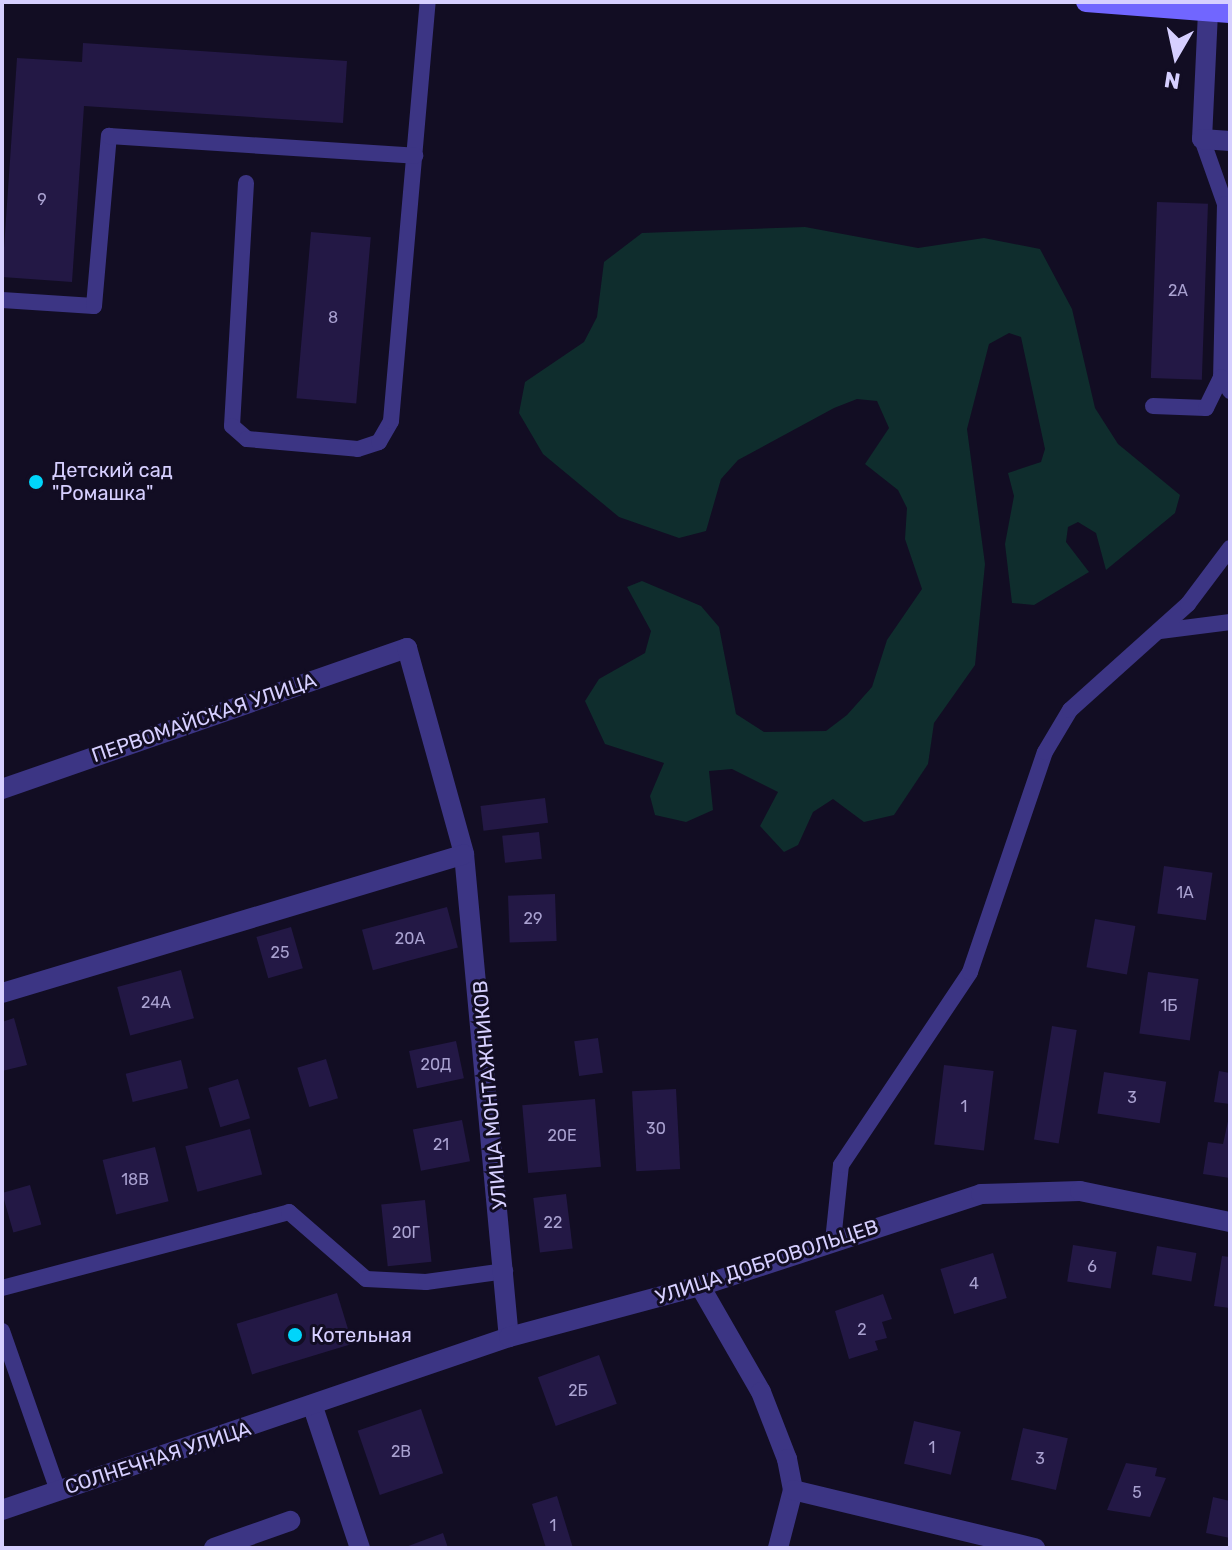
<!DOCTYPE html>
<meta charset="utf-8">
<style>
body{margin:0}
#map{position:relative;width:1232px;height:1550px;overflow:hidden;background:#120d23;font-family:Rubik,sans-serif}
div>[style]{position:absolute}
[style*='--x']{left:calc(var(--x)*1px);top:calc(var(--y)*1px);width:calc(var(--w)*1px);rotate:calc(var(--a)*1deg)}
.green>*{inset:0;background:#0f2d2d}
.building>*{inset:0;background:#231845;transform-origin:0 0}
.lane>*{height:16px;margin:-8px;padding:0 8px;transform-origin:8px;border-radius:8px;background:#3c3584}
.street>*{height:20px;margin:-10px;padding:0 10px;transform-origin:10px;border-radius:10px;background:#3c3584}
.secondary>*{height:20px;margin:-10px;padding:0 10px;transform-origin:10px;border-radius:10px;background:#7166ff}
.dots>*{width:22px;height:22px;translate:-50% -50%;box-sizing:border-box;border:4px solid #120d23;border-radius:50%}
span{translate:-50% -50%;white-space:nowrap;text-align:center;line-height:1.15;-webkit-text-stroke:6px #120d23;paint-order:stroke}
.number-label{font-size:16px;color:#a9a1d0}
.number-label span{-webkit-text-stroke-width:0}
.poi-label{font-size:20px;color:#d6cfff}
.left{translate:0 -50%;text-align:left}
.street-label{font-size:20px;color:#d6cfff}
.frame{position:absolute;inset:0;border:4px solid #d6cfff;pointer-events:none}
.north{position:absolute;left:1136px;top:16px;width:80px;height:80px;-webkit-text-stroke:6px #120d23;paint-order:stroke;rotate:189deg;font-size:22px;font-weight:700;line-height:32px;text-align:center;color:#d6cfff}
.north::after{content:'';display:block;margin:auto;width:28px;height:36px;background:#d6cfff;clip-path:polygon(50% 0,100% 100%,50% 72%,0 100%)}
</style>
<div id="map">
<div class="green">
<div style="clip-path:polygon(805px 227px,918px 248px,984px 238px,1040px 249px,1072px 309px,1095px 408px,1118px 444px,1180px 495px,1175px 513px,1106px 570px,1096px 533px,1078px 522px,1068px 527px,1066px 542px,1089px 572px,1034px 605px,1012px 603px,1005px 544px,1014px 496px,1008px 473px,1041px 462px,1045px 449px,1021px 337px,1009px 333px,989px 344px,967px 429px,985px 564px,975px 665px,934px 723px,928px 764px,894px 815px,864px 822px,833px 799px,813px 812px,798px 845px,784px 852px,760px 826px,778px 792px,732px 769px,709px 771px,713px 810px,686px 822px,655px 815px,650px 796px,664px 763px,605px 744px,585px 701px,599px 679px,645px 653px,651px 631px,627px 587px,642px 581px,701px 606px,719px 627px,736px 714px,764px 732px,826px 731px,847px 715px,872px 687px,887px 640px,922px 589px,905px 539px,907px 508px,898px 490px,865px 464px,889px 428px,877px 401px,857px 399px,834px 408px,738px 460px,721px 479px,706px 531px,679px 538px,619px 517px,543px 454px,519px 413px,525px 382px,584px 342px,597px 317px,604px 262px,642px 233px)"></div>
</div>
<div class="building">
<div style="clip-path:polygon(83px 43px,347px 61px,343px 123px,84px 106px,72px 282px,2px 277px,17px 58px,82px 62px)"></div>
<div style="left:1157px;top:202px;width:51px;height:176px;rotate:2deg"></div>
<div style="left:311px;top:232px;width:60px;height:167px;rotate:5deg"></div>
<div style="left:545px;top:798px;width:25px;height:65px;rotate:83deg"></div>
<div style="left:539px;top:832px;width:27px;height:37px;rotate:84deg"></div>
<div style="left:1164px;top:866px;width:49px;height:48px;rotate:8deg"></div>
<div style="left:555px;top:894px;width:47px;height:47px;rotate:88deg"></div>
<div style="left:447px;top:907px;width:42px;height:88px;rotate:75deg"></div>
<div style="left:1095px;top:919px;width:41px;height:49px;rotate:10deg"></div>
<div style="left:291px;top:927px;width:43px;height:36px;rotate:74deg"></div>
<div style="left:181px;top:970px;width:50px;height:66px;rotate:75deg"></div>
<div style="left:1148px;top:972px;width:51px;height:62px;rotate:8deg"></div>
<div style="clip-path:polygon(14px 1018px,27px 1065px,2px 1071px,2px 1022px)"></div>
<div style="left:1052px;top:1026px;width:25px;height:115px;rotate:9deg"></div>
<div style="left:598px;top:1038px;width:35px;height:24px;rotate:82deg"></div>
<div style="left:456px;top:1041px;width:38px;height:48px;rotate:78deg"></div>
<div style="left:326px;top:1059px;width:41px;height:30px;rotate:73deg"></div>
<div style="left:181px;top:1060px;width:29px;height:57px;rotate:76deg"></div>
<div style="left:944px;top:1065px;width:50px;height:80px;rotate:7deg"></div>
<div style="clip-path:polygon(1219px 1071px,1230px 1073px,1230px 1104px,1214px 1102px)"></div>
<div style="left:1104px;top:1072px;width:63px;height:42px;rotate:9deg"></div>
<div style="left:238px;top:1079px;width:41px;height:31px;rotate:73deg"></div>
<div style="left:676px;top:1089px;width:80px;height:44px;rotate:87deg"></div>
<div style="left:595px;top:1099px;width:68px;height:73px;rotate:85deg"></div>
<div style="clip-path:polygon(1230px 1112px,1230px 1178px,1203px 1174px,1208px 1142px,1223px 1144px)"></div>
<div style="left:462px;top:1120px;width:42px;height:50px;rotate:79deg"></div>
<div style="left:250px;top:1129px;width:47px;height:67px;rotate:75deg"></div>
<div style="left:155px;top:1147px;width:56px;height:54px;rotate:76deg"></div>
<div style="left:30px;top:1185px;width:41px;height:29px;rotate:74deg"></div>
<div style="left:566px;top:1194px;width:55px;height:33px;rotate:83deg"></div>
<div style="left:425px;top:1200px;width:62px;height:44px;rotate:84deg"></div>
<div style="left:1073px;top:1245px;width:44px;height:37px;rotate:9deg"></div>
<div style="left:1157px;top:1246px;width:40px;height:29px;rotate:10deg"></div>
<div style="left:993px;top:1253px;width:47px;height:55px;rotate:73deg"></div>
<div style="clip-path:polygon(1222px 1256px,1230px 1257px,1230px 1308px,1214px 1306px)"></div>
<div style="left:337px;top:1293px;width:53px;height:105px;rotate:73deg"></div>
<div style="clip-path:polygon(883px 1294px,892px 1319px,882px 1322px,887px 1338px,875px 1341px,878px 1350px,849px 1359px,835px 1311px)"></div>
<div style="left:599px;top:1355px;width:52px;height:65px;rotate:70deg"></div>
<div style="left:421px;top:1409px;width:68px;height:67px;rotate:71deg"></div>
<div style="left:914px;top:1421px;width:48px;height:44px;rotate:13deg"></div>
<div style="left:1023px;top:1428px;width:46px;height:53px;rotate:13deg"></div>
<div style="clip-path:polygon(1126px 1463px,1157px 1468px,1155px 1476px,1166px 1478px,1150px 1517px,1107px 1510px)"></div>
<div style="clip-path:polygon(557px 1496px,573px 1548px,546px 1548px,532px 1504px)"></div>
<div style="clip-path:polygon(1213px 1497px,1230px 1501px,1230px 1538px,1206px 1533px)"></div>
<div style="clip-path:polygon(443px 1533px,448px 1548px,403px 1548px)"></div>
</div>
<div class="lane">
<div style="--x:1202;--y:139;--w:69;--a:70.5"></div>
<div style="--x:1225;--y:204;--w:173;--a:91.3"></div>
<div style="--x:1221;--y:377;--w:17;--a:57"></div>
<div style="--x:246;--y:183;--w:243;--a:93.3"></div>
<div style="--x:232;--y:426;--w:20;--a:41"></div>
<div style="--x:247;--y:439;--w:111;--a:5.1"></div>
<div style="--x:358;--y:449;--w:22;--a:-18"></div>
<div style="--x:379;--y:442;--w:24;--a:-60"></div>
<div style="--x:391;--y:421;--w:421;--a:-85"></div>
<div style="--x:2;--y:300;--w:92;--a:3.7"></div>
<div style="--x:94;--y:306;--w:171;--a:-85"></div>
<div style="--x:109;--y:136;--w:307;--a:3.7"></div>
<div style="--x:1153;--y:406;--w:53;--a:2.2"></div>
<div style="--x:1206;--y:408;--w:34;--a:-64"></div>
<div style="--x:1160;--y:631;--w:71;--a:-7.3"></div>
<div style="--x:833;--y:1241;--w:76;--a:-84"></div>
<div style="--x:841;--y:1165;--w:232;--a:-56.2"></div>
<div style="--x:970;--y:972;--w:232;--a:-71.2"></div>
<div style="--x:1045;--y:752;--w:49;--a:-59.2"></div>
<div style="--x:1070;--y:710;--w:159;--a:-41.9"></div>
<div style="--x:1188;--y:604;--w:70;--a:-53.1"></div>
<div style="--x:2;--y:1288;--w:297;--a:-14.8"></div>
<div style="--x:289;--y:1212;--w:102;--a:41"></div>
<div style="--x:366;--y:1279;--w:60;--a:2.9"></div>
<div style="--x:426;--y:1282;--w:80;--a:-7.9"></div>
<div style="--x:2;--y:1331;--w:170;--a:70.7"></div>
</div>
<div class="street">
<div style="--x:1208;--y:12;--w:127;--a:92.7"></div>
<div style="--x:1202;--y:139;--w:28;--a:4"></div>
<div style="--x:2;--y:789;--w:429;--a:-19.2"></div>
<div style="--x:407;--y:648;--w:214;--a:74.5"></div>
<div style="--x:464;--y:854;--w:485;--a:84.7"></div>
<div style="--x:2;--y:993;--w:482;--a:-16.7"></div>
<div style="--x:700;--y:1286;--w:122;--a:60.1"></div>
<div style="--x:761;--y:1392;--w:72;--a:68.8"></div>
<div style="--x:787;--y:1459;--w:32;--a:79"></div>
<div style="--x:793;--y:1490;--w:60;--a:104.5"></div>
<div style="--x:313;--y:1407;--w:149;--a:71.6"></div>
<div style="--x:793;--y:1490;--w:249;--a:13.5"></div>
<div style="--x:2;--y:1510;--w:536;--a:-18.84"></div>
<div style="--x:509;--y:1337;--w:198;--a:-15"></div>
<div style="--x:700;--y:1286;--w:296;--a:-18.1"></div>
<div style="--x:981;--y:1194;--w:99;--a:-1.7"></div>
<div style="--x:1080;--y:1191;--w:153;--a:11.7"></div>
<div style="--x:214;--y:1548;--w:81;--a:-19.6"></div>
</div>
<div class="secondary">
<div style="--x:1086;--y:2;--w:144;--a:4.4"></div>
</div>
<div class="dots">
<div style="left:36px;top:482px;background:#00d5fa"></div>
<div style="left:295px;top:1335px;background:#00d5fa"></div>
</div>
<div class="number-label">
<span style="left:42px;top:200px">9</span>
<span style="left:1178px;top:291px">2А</span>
<span style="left:333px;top:318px">8</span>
<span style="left:1185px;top:893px">1А</span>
<span style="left:533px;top:919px">29</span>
<span style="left:410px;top:939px">20А</span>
<span style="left:280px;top:953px">25</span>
<span style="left:156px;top:1003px">24А</span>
<span style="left:1169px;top:1006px">1Б</span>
<span style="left:436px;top:1065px">20Д</span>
<span style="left:1132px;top:1098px">3</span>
<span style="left:964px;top:1107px">1</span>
<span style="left:656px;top:1129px">30</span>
<span style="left:562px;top:1136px">20Е</span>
<span style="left:441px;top:1145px">21</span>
<span style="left:135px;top:1180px">18В</span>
<span style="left:553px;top:1223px">22</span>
<span style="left:406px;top:1233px">20Г</span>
<span style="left:1092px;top:1267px">6</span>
<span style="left:974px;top:1284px">4</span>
<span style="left:862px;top:1330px">2</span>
<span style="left:578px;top:1391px">2Б</span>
<span style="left:932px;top:1448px">1</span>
<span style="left:401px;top:1452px">2В</span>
<span style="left:1040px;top:1459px">3</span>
<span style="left:1137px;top:1493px">5</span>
<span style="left:553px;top:1526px">1</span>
</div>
<div class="poi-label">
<span class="left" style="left:52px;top:482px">Детский сад<br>"Ромашка"</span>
<span class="left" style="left:311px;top:1335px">Котельная</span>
</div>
<div class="street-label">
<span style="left:204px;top:718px;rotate:-19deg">ПЕРВОМАЙСКАЯ УЛИЦА</span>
<span style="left:490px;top:1095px;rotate:-95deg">УЛИЦА МОНТАЖНИКОВ</span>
<span style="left:767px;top:1262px;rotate:-18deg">УЛИЦА ДОБРОВОЛЬЦЕВ</span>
<span style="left:158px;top:1458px;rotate:-18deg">СОЛНЕЧНАЯ УЛИЦА</span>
</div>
<div class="frame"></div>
<div class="north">N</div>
</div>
